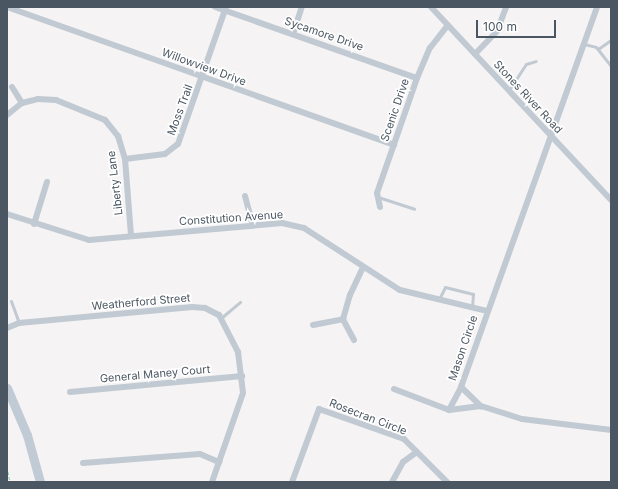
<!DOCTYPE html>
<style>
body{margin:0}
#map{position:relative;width:618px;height:489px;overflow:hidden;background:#f5f3f3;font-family:Inter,sans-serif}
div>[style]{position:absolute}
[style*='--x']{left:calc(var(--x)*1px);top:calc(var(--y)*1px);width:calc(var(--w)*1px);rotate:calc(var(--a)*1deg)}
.path>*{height:1px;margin-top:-0.5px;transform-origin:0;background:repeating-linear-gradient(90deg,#7ad0a6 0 3px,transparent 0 5px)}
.lane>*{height:3px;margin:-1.5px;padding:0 1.5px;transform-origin:1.5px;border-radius:1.5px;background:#c1cad2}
.street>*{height:6px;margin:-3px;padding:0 3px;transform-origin:3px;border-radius:3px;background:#c1cad2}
.secondary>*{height:9px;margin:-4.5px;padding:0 4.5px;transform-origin:4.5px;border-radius:4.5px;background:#c1cbd6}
span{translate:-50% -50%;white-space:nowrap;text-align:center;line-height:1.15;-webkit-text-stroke:3.5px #fff;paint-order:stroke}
.street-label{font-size:11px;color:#4a5661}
.frame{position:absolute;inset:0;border:8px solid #4a5661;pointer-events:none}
.scale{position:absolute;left:476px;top:20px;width:80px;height:18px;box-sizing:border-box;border:2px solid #4a5661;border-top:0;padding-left:5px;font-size:12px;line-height:14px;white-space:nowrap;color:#4a5661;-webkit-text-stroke:3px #fff;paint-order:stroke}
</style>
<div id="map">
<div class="path">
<div style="--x:7;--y:467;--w:15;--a:79"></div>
</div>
<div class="lane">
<div style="--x:584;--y:44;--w:12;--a:14"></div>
<div style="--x:596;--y:47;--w:24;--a:52"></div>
<div style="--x:598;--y:49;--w:16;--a:-35"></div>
<div style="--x:509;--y:90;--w:31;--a:-57"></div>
<div style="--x:526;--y:64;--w:10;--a:-17"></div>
<div style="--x:378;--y:197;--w:38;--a:18"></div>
<div style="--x:439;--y:299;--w:13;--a:-63"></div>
<div style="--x:445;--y:287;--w:29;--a:14"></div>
<div style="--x:473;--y:294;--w:13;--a:94"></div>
<div style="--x:11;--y:301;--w:23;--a:70"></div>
<div style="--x:221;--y:318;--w:25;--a:-40"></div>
</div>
<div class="street">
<div style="--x:7;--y:7;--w:411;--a:19.6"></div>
<div style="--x:215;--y:7;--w:214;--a:19.4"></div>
<div style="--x:431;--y:7;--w:264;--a:47"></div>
<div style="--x:293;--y:34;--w:28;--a:-72"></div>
<div style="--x:475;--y:54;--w:32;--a:-46"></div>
<div style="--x:497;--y:31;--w:26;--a:-69"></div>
<div style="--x:12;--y:87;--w:19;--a:58"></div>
<div style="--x:7;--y:115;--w:19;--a:-39"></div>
<div style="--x:22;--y:103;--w:16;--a:-14"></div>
<div style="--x:38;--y:99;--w:18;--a:3"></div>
<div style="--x:56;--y:100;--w:53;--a:22.2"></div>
<div style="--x:105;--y:120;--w:21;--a:51"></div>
<div style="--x:118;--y:136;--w:24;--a:73"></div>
<div style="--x:125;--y:159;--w:77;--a:85.5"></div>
<div style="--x:125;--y:159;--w:40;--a:-7.1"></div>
<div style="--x:165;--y:154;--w:16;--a:-38"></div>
<div style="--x:178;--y:144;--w:145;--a:-70.7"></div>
<div style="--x:245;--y:196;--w:30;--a:75"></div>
<div style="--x:380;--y:207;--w:14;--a:-102"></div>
<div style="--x:377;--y:193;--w:122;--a:-70.8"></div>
<div style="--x:417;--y:78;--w:33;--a:-67"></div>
<div style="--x:430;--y:48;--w:29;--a:-52"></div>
<div style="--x:7;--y:214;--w:86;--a:17.6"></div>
<div style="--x:89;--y:240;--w:194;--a:-5"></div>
<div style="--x:282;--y:223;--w:23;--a:13"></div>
<div style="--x:304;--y:228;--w:114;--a:32.9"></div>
<div style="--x:400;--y:290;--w:89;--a:13.6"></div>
<div style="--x:34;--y:224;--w:44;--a:-72.8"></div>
<div style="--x:313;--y:325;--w:31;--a:-11"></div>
<div style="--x:7;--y:328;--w:13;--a:-23"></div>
<div style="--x:19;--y:323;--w:174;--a:-5.3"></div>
<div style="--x:192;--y:307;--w:13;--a:4"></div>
<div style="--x:205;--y:308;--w:16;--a:27"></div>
<div style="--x:219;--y:315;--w:42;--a:62.8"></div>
<div style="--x:238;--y:352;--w:41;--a:83"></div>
<div style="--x:243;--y:393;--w:94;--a:109.2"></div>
<div style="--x:354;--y:340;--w:24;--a:-118"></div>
<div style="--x:343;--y:319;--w:25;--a:-74"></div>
<div style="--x:350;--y:295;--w:31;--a:-65"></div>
<div style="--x:461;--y:387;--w:28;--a:44"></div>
<div style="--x:394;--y:389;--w:59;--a:20.9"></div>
<div style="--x:449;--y:410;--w:32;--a:-7"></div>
<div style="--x:481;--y:406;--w:43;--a:17.6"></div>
<div style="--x:522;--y:419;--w:90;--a:7"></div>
<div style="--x:70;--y:392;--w:173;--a:-5.3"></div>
<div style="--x:449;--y:410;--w:26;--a:-62"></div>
<div style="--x:461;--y:387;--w:404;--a:-70.3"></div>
<div style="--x:83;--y:463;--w:117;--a:-4.4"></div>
<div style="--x:200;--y:454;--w:21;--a:23"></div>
<div style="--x:292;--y:482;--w:78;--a:-69.7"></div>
<div style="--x:319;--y:409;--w:90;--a:19.4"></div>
<div style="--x:404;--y:439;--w:61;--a:45"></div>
<div style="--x:392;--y:482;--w:23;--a:-61"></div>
<div style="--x:403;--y:462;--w:17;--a:-36"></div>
</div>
<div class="secondary">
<div style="--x:7;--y:388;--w:51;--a:66.9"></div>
<div style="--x:27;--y:435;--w:49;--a:74.5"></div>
</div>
<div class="street-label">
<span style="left:324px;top:34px;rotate:19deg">Sycamore Drive</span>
<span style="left:204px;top:67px;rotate:20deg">Willowview Drive</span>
<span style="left:528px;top:97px;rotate:47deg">Stones River Road</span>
<span style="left:180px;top:110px;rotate:-70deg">Moss Trail</span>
<span style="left:395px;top:110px;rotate:-71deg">Scenic Drive</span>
<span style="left:115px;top:183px;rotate:-97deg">Liberty Lane</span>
<span style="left:231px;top:218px;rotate:-4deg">Constitution Avenue</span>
<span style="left:141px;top:302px;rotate:-5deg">Weatherford Street</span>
<span style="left:463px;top:348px;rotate:-71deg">Mason Circle</span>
<span style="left:155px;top:374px;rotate:-5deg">General Maney Court</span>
<span style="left:368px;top:417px;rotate:21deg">Rosecran Circle</span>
</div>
<div class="frame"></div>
<div class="scale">100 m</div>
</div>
